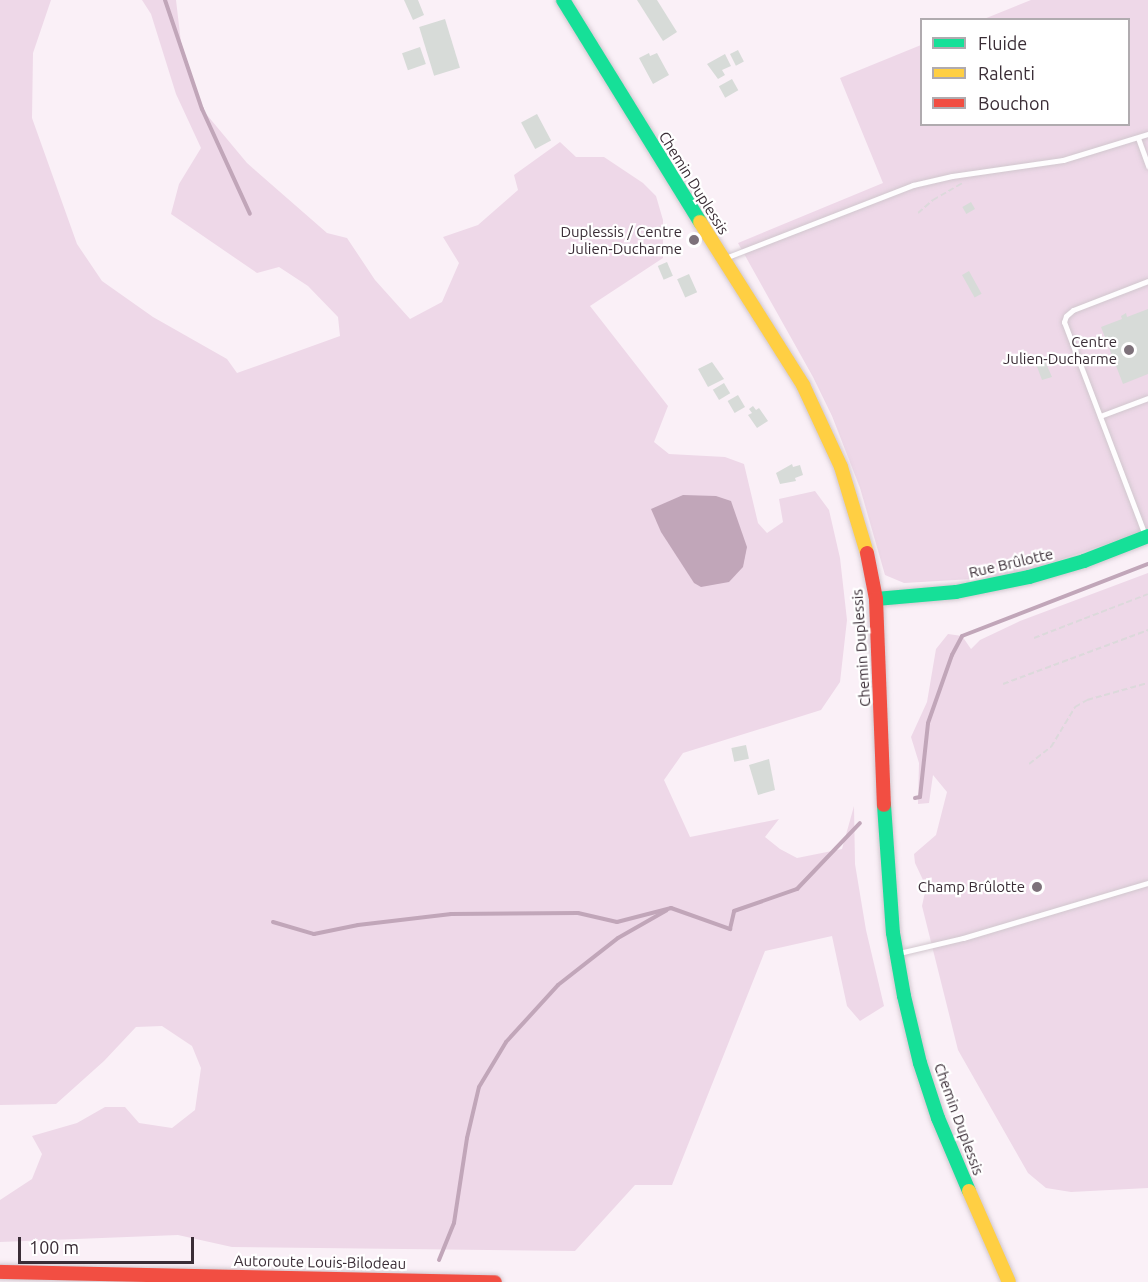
<!DOCTYPE html>
<meta charset="utf-8">
<style>
body{margin:0}
#map{position:relative;width:1148px;height:1282px;overflow:hidden;background:#faf0f7;font-family:Ubuntu,sans-serif}
div>[style]{position:absolute}
[style*='--x']{left:calc(var(--x)*1px);top:calc(var(--y)*1px);width:calc(var(--w)*1px);rotate:calc(var(--a)*1deg)}
.green>*{inset:0;background:#eed8e8}
.water>*{inset:0;background:#c1a6b9}
.stream>*{height:4px;margin:-2px;padding:0 2px;transform-origin:2px;border-radius:2px;background:#c1a6b9}
.building>*{inset:0;background:#d7dbd8;transform-origin:0 0}
.path>*{height:2px;margin-top:-1px;transform-origin:0;background:repeating-linear-gradient(90deg,#dcd9db 0 6px,transparent 0 9px)}
.roads{filter:drop-shadow(0 0 2px #d1c7ce) drop-shadow(0 0 2px #d1c7ce)}
.lane>*{height:5px;margin:-2.5px;padding:0 2.5px;transform-origin:2.5px;border-radius:2.5px;background:#fefdfe}
.fast>*{height:14px;margin:-7px;padding:0 7px;transform-origin:7px;border-radius:7px;background:#16e098}
.slow>*{height:14px;margin:-7px;padding:0 7px;transform-origin:7px;border-radius:7px;background:#ffcf43}
.jam>*{height:14px;margin:-7px;padding:0 7px;transform-origin:7px;border-radius:7px;background:#f24e42}
.dots>*{width:16px;height:16px;translate:-50% -50%;box-sizing:border-box;border:3px solid #fff;border-radius:50%}
span{translate:-50% -50%;white-space:nowrap;text-align:center;line-height:1.15;-webkit-text-stroke:4.5px #fff;paint-order:stroke}
.street-label{font-size:15px;color:#3a2d36}
.poi-label{font-size:15px;color:#3a2d36}
.right{translate:-100% -50%;text-align:right}
.legend{position:absolute;left:920px;top:18px;width:210px;height:108px;box-sizing:border-box;background:#fff;border:2px solid #b0abaf;margin:0;padding:8px 10px;list-style:none;font-size:18px;color:#3a2d36}
.legend li{display:flex;align-items:center;gap:12px;height:30px}
.legend b{width:30px;border:2px solid #b0abaf}
.scale{position:absolute;left:18px;top:1237px;width:176px;height:27px;box-sizing:border-box;border:3px solid #3a2d36;border-top:0;padding-left:8px;font-size:18px;line-height:21px;white-space:nowrap;color:#3a2d36;-webkit-text-stroke:4px #fff;paint-order:stroke}
</style>
<div id="map">
<div class="green">
<div style="clip-path:polygon(0 0,51px 0,33px 53px,32px 118px,77px 244px,102px 281px,153px 317px,227px 359px,237px 373px,340px 336px,338px 317px,308px 286px,279px 267px,257px 273px,171px 214px,179px 184px,201px 148px,176px 94px,151px 14px,142px 0,176px 0,182px 51px,202px 109px,247px 163px,327px 233px,347px 238px,375px 280px,410px 319px,442px 302px,459px 263px,443px 237px,478px 225px,518px 190px,514px 175px,560px 142px,576px 157px,604px 157px,643px 183px,656px 196px,663px 220px,663px 258px,590px 306px,668px 406px,654px 442px,669px 454px,725px 457px,744px 464px,758px 523px,767px 533px,783px 522px,779px 499px,815px 491px,829px 510px,840px 558px,847px 620px,840px 682px,821px 710px,683px 753px,664px 780px,690px 837px,779px 819px,765px 837px,780px 849px,797px 858px,842px 849px,854px 806px,855px 864px,866px 930px,884px 1006px,860px 1021px,847px 1006px,832px 936px,765px 951px,672px 1185px,635px 1185px,575px 1251px,232px 1247px,178px 1235px,0 1242px,0 1200px,32px 1179px,42px 1154px,32px 1136px,77px 1123px,105px 1107px,125px 1107px,139px 1123px,172px 1128px,195px 1110px,201px 1068px,192px 1046px,162px 1026px,136px 1027px,104px 1061px,56px 1104px,0 1105px)"></div>
<div style="clip-path:polygon(1031px 0,1148px 0,1148px 530px,1033px 569px,990px 578px,904px 583px,885px 575px,860px 488px,832px 416px,813px 377px,738px 243px,883px 183px,840px 78px,921px 45px,922px 124px,1128px 124px,1128px 20px,984px 19px)"></div>
<div style="clip-path:polygon(1148px 573px,1148px 1188px,1071px 1192px,1046px 1188px,1028px 1173px,958px 1050px,922px 906px,928px 878px,923px 880px,915px 863px,914px 854px,936px 835px,947px 792px,933px 775px,929px 803px,918px 804px,919px 763px,911px 737px,927px 702px,936px 649px,948px 634px,962px 636px,971px 649px,980px 640px,1020px 621px)"></div>
</div>
<div class="water">
<div style="clip-path:polygon(683px 495px,716px 496px,731px 501px,747px 547px,743px 567px,729px 582px,701px 587px,694px 583px,661px 532px,651px 509px)"></div>
</div>
<div class="stream">
<div style="--x:165;--y:0;--w:115;--a:71.3"></div>
<div style="--x:202;--y:109;--w:115;--a:65.4"></div>
<div style="--x:915;--y:798;--w:5;--a:-11"></div>
<div style="--x:920;--y:797;--w:74;--a:-83.8"></div>
<div style="--x:928;--y:723;--w:72;--a:-70.6"></div>
<div style="--x:952;--y:655;--w:21;--a:-62"></div>
<div style="--x:962;--y:636;--w:199;--a:-21.2"></div>
<div style="--x:273;--y:922;--w:43;--a:16.3"></div>
<div style="--x:314;--y:934;--w:45;--a:-11.6"></div>
<div style="--x:358;--y:925;--w:94;--a:-6.7"></div>
<div style="--x:451;--y:914;--w:127;--a:-0.5"></div>
<div style="--x:578;--y:913;--w:40;--a:13"></div>
<div style="--x:617;--y:922;--w:56;--a:-14.5"></div>
<div style="--x:671;--y:908;--w:63;--a:19.6"></div>
<div style="--x:730;--y:929;--w:18;--a:-77"></div>
<div style="--x:734;--y:911;--w:67;--a:-19.2"></div>
<div style="--x:797;--y:889;--w:91;--a:-46.3"></div>
<div style="--x:439;--y:1260;--w:40;--a:-68"></div>
<div style="--x:454;--y:1223;--w:86;--a:-81.3"></div>
<div style="--x:467;--y:1138;--w:52;--a:-76.8"></div>
<div style="--x:479;--y:1087;--w:52;--a:-59"></div>
<div style="--x:506;--y:1042;--w:77;--a:-47.6"></div>
<div style="--x:558;--y:985;--w:76;--a:-38.1"></div>
<div style="--x:618;--y:938;--w:56;--a:-29.7"></div>
</div>
<div class="building">
<div style="clip-path:polygon(404px 0,418px 0,424px 15px,413px 20px)"></div>
<div style="clip-path:polygon(637px 0,657px 0,677px 32px,663px 41px)"></div>
<div style="left:445px;top:19px;width:51px;height:27px;rotate:73deg"></div>
<div style="left:420px;top:47px;width:18px;height:19px;rotate:71deg"></div>
<div style="left:738px;top:50px;width:13px;height:9px;rotate:63deg"></div>
<div style="clip-path:polygon(649px 53px,650px 56px,657px 53px,669px 75px,653px 84px,639px 58px)"></div>
<div style="clip-path:polygon(725px 54px,731px 66px,722px 70px,725px 75px,718px 79px,707px 64px)"></div>
<div style="left:732px;top:79px;width:13px;height:15px;rotate:61deg"></div>
<div style="left:537px;top:114px;width:30px;height:18px;rotate:62deg"></div>
<div style="left:971px;top:202px;width:8px;height:10px;rotate:60deg"></div>
<div style="left:667px;top:262px;width:15px;height:10px;rotate:67deg"></div>
<div style="left:969px;top:271px;width:26px;height:8px;rotate:61deg"></div>
<div style="left:689px;top:274px;width:20px;height:13px;rotate:66deg"></div>
<div style="clip-path:polygon(1148px 309px,1148px 374px,1123px 384px,1101px 327px,1122px 319px,1121px 316px,1126px 313px,1127px 317px)"></div>
<div style="clip-path:polygon(1045px 361px,1052px 377px,1042px 380px,1036px 364px)"></div>
<div style="clip-path:polygon(712px 362px,724px 379px,708px 387px,698px 369px)"></div>
<div style="left:724px;top:383px;width:12px;height:13px;rotate:59deg"></div>
<div style="left:738px;top:395px;width:14px;height:12px;rotate:60deg"></div>
<div style="clip-path:polygon(753px 406px,756px 410px,759px 408px,768px 421px,757px 428px,748px 415px,752px 413px,749px 409px)"></div>
<div style="clip-path:polygon(792px 464px,793px 467px,800px 465px,803px 475px,795px 478px,796px 481px,780px 484px,776px 473px)"></div>
<div style="left:746px;top:745px;width:14px;height:15px;rotate:78deg"></div>
<div style="clip-path:polygon(769px 759px,775px 790px,758px 795px,749px 765px)"></div>
</div>
<div class="path">
<div style="--x:918;--y:213;--w:20;--a:-41"></div>
<div style="--x:933;--y:200;--w:34;--a:-30"></div>
<div style="--x:1034;--y:638;--w:122;--a:-21.1"></div>
<div style="--x:1003;--y:684;--w:155;--a:-20.4"></div>
<div style="--x:1029;--y:764;--w:28;--a:-38"></div>
<div style="--x:1051;--y:747;--w:47;--a:-59"></div>
<div style="--x:1075;--y:707;--w:14;--a:-30"></div>
<div style="--x:1087;--y:700;--w:63;--a:-15.6"></div>
</div>
<div class="roads">
<div class="lane">
<div style="--x:1138;--y:138;--w:30;--a:70"></div>
<div style="--x:725;--y:258;--w:202;--a:-21.2"></div>
<div style="--x:913;--y:185;--w:40;--a:-13"></div>
<div style="--x:952;--y:176;--w:112;--a:-8.2"></div>
<div style="--x:1063;--y:160;--w:89;--a:-17"></div>
<div style="--x:1100;--y:416;--w:51;--a:-20.6"></div>
<div style="--x:1145;--y:535;--w:228;--a:-110.8"></div>
<div style="--x:1064;--y:322;--w:6;--a:-72"></div>
<div style="--x:1066;--y:316;--w:9;--a:-41"></div>
<div style="--x:1073;--y:310;--w:80;--a:-21.1"></div>
<div style="--x:899;--y:953;--w:66;--a:-13.2"></div>
<div style="--x:963;--y:938;--w:193;--a:-16.6"></div>
</div>
<div class="fast">
<div style="--x:563;--y:0;--w:261;--a:58.3"></div>
<div style="--x:876;--y:599;--w:80;--a:-5"></div>
<div style="--x:956;--y:592;--w:75;--a:-11.6"></div>
<div style="--x:1029;--y:577;--w:57;--a:-16.2"></div>
<div style="--x:1084;--y:561;--w:69;--a:-21.3"></div>
<div style="--x:884;--y:805;--w:128;--a:86"></div>
<div style="--x:893;--y:933;--w:64;--a:80.1"></div>
<div style="--x:904;--y:996;--w:69;--a:76.6"></div>
<div style="--x:920;--y:1063;--w:58;--a:71.9"></div>
<div style="--x:938;--y:1118;--w:79;--a:67"></div>
</div>
<div class="slow">
<div style="--x:700;--y:222;--w:193;--a:57.7"></div>
<div style="--x:803;--y:385;--w:90;--a:65.1"></div>
<div style="--x:841;--y:467;--w:90;--a:73.2"></div>
<div style="--x:969;--y:1191;--w:99;--a:66.3"></div>
</div>
<div class="jam">
<div style="--x:867;--y:553;--w:47;--a:78.9"></div>
<div style="--x:876;--y:599;--w:206;--a:87.8"></div>
<div style="--x:0;--y:1272;--w:495;--a:1.2"></div>
</div>
</div>
<div class="dots">
<div style="left:694px;top:240px;background:#7d717a"></div>
<div style="left:1129px;top:350px;background:#7d717a"></div>
<div style="left:1037px;top:887px;background:#7d717a"></div>
</div>
<div class="street-label">
<span style="left:694px;top:183px;rotate:58deg">Chemin Duplessis</span>
<span style="left:1011px;top:563px;rotate:-13deg">Rue Brûlotte</span>
<span style="left:861px;top:648px;rotate:-94deg">Chemin Duplessis</span>
<span style="left:959px;top:1119px;rotate:70deg">Chemin Duplessis</span>
<span style="left:320px;top:1262px;rotate:1deg">Autoroute Louis-Bilodeau</span>
</div>
<div class="poi-label">
<span class="right" style="left:682px;top:240px">Duplessis / Centre<br>Julien-Ducharme</span>
<span class="right" style="left:1117px;top:350px">Centre<br>Julien-Ducharme</span>
<span class="right" style="left:1025px;top:887px">Champ Brûlotte</span>
</div>
<ul class="legend">
<li><b style="height:8px;background:#16e098"></b>Fluide</li>
<li><b style="height:8px;background:#ffcf43"></b>Ralenti</li>
<li><b style="height:8px;background:#f24e42"></b>Bouchon</li>
</ul>
<div class="scale">100 m</div>
</div>
